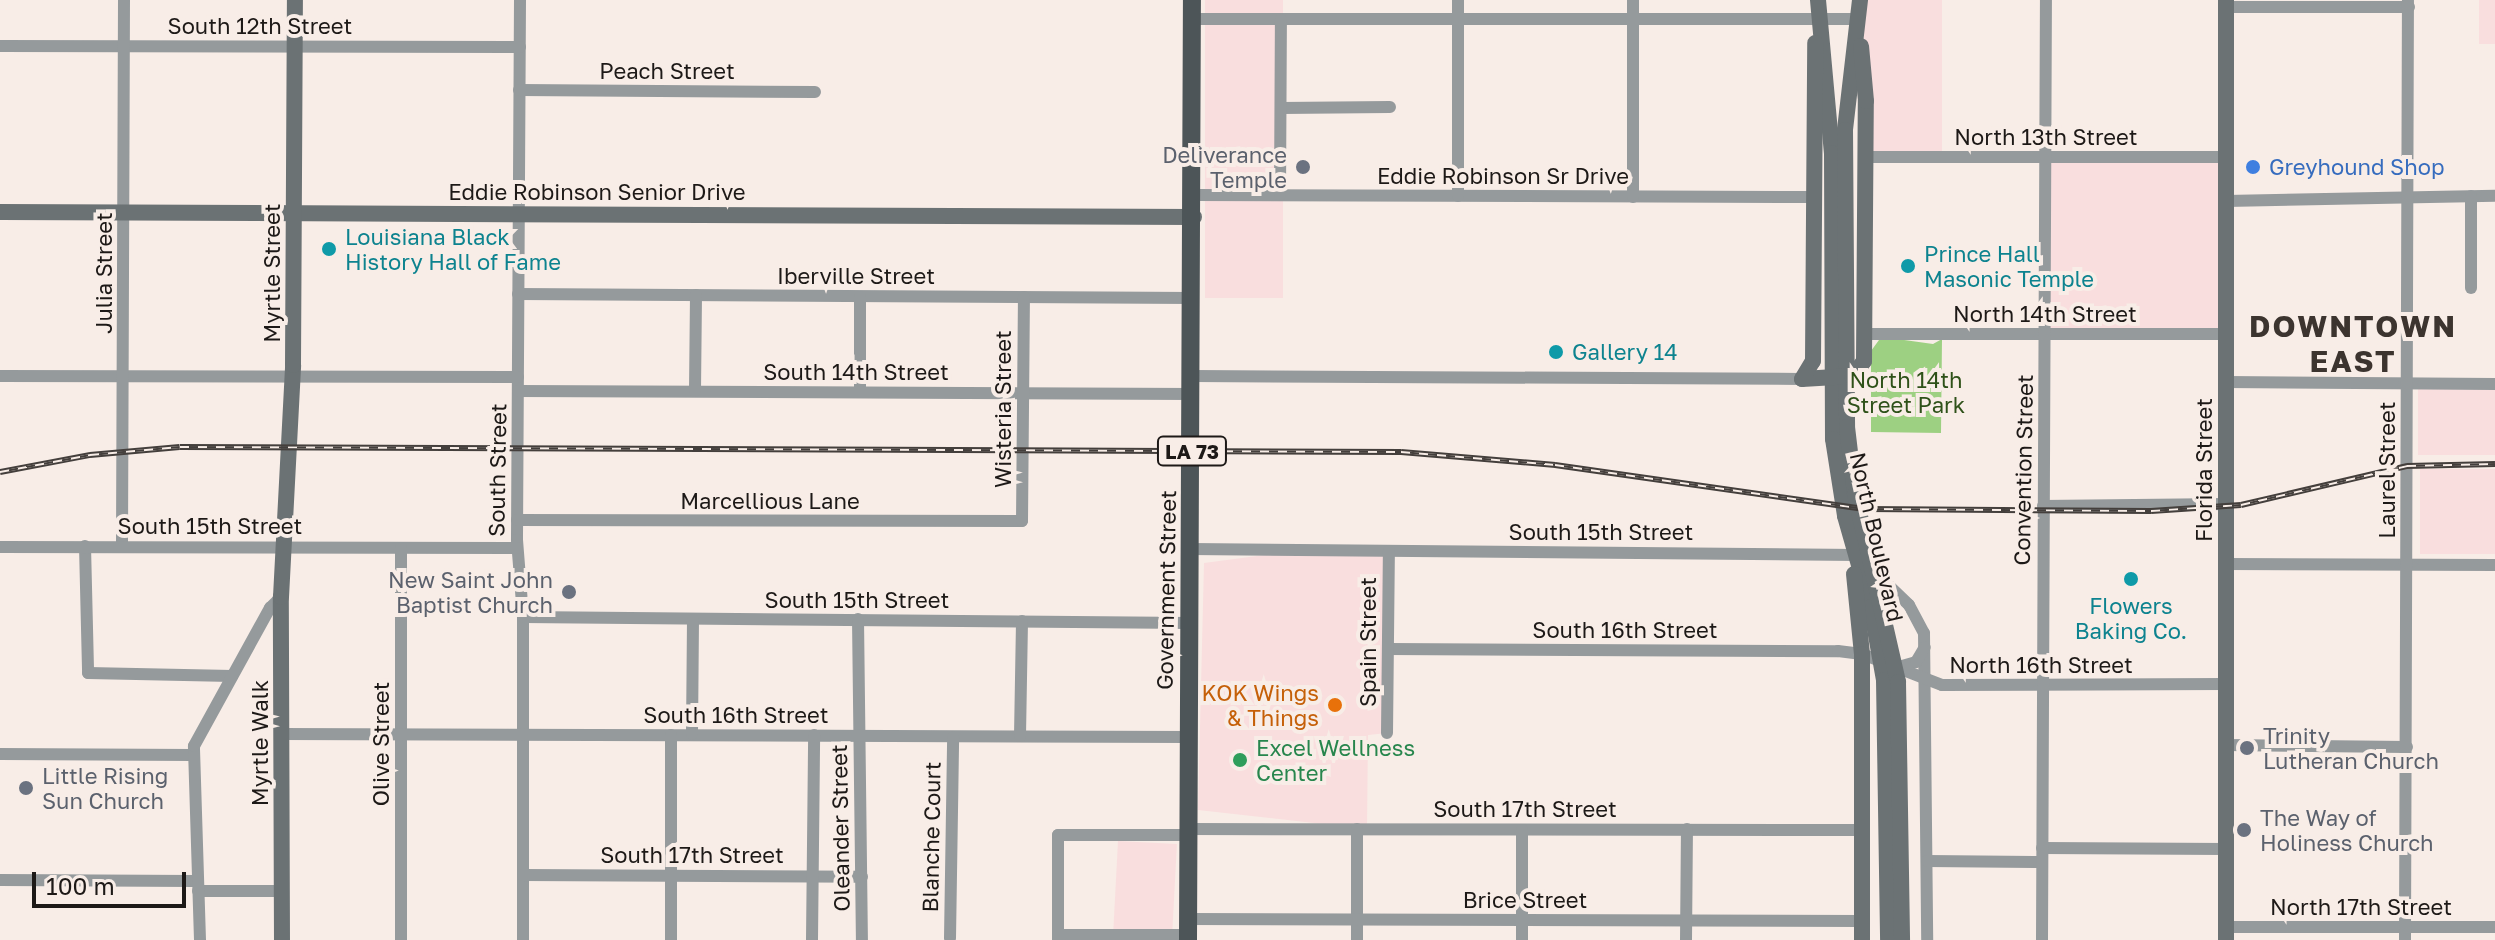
<!DOCTYPE html>
<style>
body{margin:0}
#map{position:relative;width:2495px;height:940px;overflow:hidden;background:#f8ede7;font-family:"Golos Text",sans-serif}
div>[style]{position:absolute}
[style*='--x']{left:calc(var(--x)*1px);top:calc(var(--y)*1px);width:calc(var(--w)*1px);rotate:calc(var(--a)*1deg)}
.commercial>*{inset:0;background:#f9dede;transform-origin:0 0}
.green>*{inset:0;background:#9dd082}
.street>*{height:12px;margin:-6px;padding:0 6px;transform-origin:6px;border-radius:6px;background:#959a9c}
.secondary>*{height:16px;margin:-8px;padding:0 8px;transform-origin:8px;border-radius:8px;background:#6b7274}
.primary>*{height:18px;margin:-9px;padding:0 9px;transform-origin:9px;border-radius:9px;background:#4d5558}
.rail>*{height:6px;margin-top:-3px;transform-origin:0;background:repeating-linear-gradient(90deg,#f8ede7 0 9px,#443f3c 0 18px);box-sizing:border-box;border-block:2px solid #443f3c}
.dots>*{width:22px;height:22px;translate:-50% -50%;box-sizing:border-box;border:4px solid #f8ede7;border-radius:50%}
span{translate:-50% -50%;white-space:nowrap;text-align:center;line-height:1.15;-webkit-text-stroke:8px #f8ede7;paint-order:stroke}
.shield-label span{padding:2px 6px;background:#f8ede7;border:2px solid;border-radius:6px;-webkit-text-stroke-width:0}
.shield-label{font-size:20px;color:#1d1917;font-weight:700}
.street-label{font-size:22px;color:#1d1917}
.worship-label{font-size:22px;color:#5b616d}
.right{translate:-100% -50%;text-align:right}
.left{translate:0 -50%;text-align:left}
.shop-label{font-size:22px;color:#366cbe}
.culture-label{font-size:22px;color:#0d838f}
.park-label{font-size:22px;color:#2e5119}
.food-label{font-size:22px;color:#c56008}
.leisure-label{font-size:22px;color:#27864d}
.district-label{font-size:30px;color:#3c342f;font-weight:700;letter-spacing:2px}
.scale{position:absolute;left:32px;top:872px;width:154px;height:36px;box-sizing:border-box;border:4px solid #1d1917;border-top:0;padding-left:10px;font-size:24px;line-height:28px;white-space:nowrap;color:#1d1917;-webkit-text-stroke:6px #f8ede7;paint-order:stroke}
</style>
<div id="map">
<div class="commercial">
<div style="left:1205px;top:0;width:78px;height:298px"></div>
<div style="left:1860px;top:0;width:82px;height:157px"></div>
<div style="left:2479px;top:0;width:16px;height:44px"></div>
<div style="left:2226px;top:157px;width:177px;height:182px;rotate:90deg"></div>
<div style="left:2495px;top:389px;width:66px;height:77px;rotate:90deg"></div>
<div style="left:2495px;top:469px;width:85px;height:75px;rotate:90deg"></div>
<div style="clip-path:polygon(1303px 550px,1389px 551px,1387px 733px,1368px 735px,1367px 829px,1198px 810px,1204px 563px)"></div>
<div style="left:1118px;top:841px;width:59px;height:90px;rotate:3deg"></div>
</div>
<div class="green">
<div style="clip-path:polygon(1897px 339px,1933px 344px,1942px 339px,1941px 433px,1871px 432px,1871px 351px,1879px 340px)"></div>
</div>
<div class="street">
<div style="--x:520;--y:0;--w:540;--a:90.32"></div>
<div style="--x:517;--y:540;--w:77;--a:85.5"></div>
<div style="--x:523;--y:617;--w:323;--a:90"></div>
<div style="--x:2226;--y:7;--w:183;--a:0"></div>
<div style="--x:1192;--y:19;--w:667;--a:0"></div>
<div style="--x:0;--y:46;--w:520;--a:0.11"></div>
<div style="--x:519;--y:90;--w:296;--a:0.4"></div>
<div style="--x:1281;--y:108;--w:109;--a:-0.5"></div>
<div style="--x:1865;--y:157;--w:361;--a:0"></div>
<div style="--x:1194;--y:195;--w:619;--a:0.19"></div>
<div style="--x:1280;--y:195;--w:175;--a:-89.7"></div>
<div style="--x:1458;--y:196;--w:196;--a:-90"></div>
<div style="--x:1633;--y:197;--w:197;--a:-90"></div>
<div style="--x:2226;--y:201;--w:269;--a:-1.1"></div>
<div style="--x:2471;--y:288;--w:92;--a:-90"></div>
<div style="--x:518;--y:294;--w:675;--a:0.34"></div>
<div style="--x:860;--y:297;--w:95;--a:90"></div>
<div style="--x:1865;--y:334;--w:361;--a:0"></div>
<div style="--x:0;--y:376;--w:518;--a:0.11"></div>
<div style="--x:1193;--y:376;--w:609;--a:0.28"></div>
<div style="--x:2226;--y:382;--w:269;--a:0.4"></div>
<div style="--x:518;--y:391;--w:675;--a:0.25"></div>
<div style="--x:695;--y:391;--w:96;--a:-89.4"></div>
<div style="--x:2043;--y:506;--w:183;--a:-0.6"></div>
<div style="--x:517;--y:520;--w:505;--a:0.11"></div>
<div style="--x:1022;--y:521;--w:224;--a:-89.5"></div>
<div style="--x:122;--y:545;--w:545;--a:-89.79"></div>
<div style="--x:85;--y:546;--w:127;--a:88.6"></div>
<div style="--x:88;--y:673;--w:144;--a:1.2"></div>
<div style="--x:0;--y:547;--w:517;--a:0.11"></div>
<div style="--x:401;--y:548;--w:392;--a:90"></div>
<div style="--x:1190;--y:549;--w:667;--a:0.52"></div>
<div style="--x:1857;--y:555;--w:72;--a:43.9"></div>
<div style="--x:1909;--y:605;--w:32;--a:62"></div>
<div style="--x:1924;--y:633;--w:307;--a:89.4"></div>
<div style="--x:2226;--y:564;--w:269;--a:0.2"></div>
<div style="--x:523;--y:617;--w:667;--a:0.52"></div>
<div style="--x:858;--y:619;--w:321;--a:89.3"></div>
<div style="--x:1388;--y:649;--w:450;--a:0.3"></div>
<div style="--x:1838;--y:651;--w:24;--a:7"></div>
<div style="--x:1862;--y:654;--w:86;--a:21.2"></div>
<div style="--x:1942;--y:685;--w:283;--a:-0.2"></div>
<div style="--x:1895;--y:668;--w:22;--a:-16"></div>
<div style="--x:1916;--y:662;--w:17;--a:-59"></div>
<div style="--x:1387;--y:733;--w:182;--a:-89.4"></div>
<div style="--x:282;--y:734;--w:907;--a:0.19"></div>
<div style="--x:692;--y:734;--w:114;--a:-89.5"></div>
<div style="--x:1020;--y:736;--w:115;--a:-89"></div>
<div style="--x:2226;--y:745;--w:181;--a:0.6"></div>
<div style="--x:0;--y:754;--w:193;--a:0.3"></div>
<div style="--x:1188;--y:829;--w:674;--a:0.09"></div>
<div style="--x:1357;--y:829;--w:111;--a:90"></div>
<div style="--x:1522;--y:830;--w:110;--a:90"></div>
<div style="--x:2042;--y:848;--w:184;--a:0.3"></div>
<div style="--x:1927;--y:861;--w:115;--a:0.5"></div>
<div style="--x:523;--y:875;--w:339;--a:0.3"></div>
<div style="--x:0;--y:880;--w:195;--a:0.3"></div>
<div style="--x:198;--y:891;--w:84;--a:0"></div>
<div style="--x:1188;--y:919;--w:674;--a:0.17"></div>
<div style="--x:2226;--y:927;--w:269;--a:0"></div>
<div style="--x:1058;--y:935;--w:130;--a:0"></div>
<div style="--x:950;--y:938;--w:201;--a:-89.1"></div>
<div style="--x:200;--y:940;--w:194;--a:-91.8"></div>
<div style="--x:194;--y:746;--w:158;--a:-61.2"></div>
<div style="--x:270;--y:608;--w:16;--a:-45"></div>
<div style="--x:671;--y:940;--w:205;--a:-90"></div>
<div style="--x:812;--y:940;--w:205;--a:-89.4"></div>
<div style="--x:1058;--y:940;--w:105;--a:-90"></div>
<div style="--x:1058;--y:835;--w:130;--a:0"></div>
<div style="--x:1686;--y:940;--w:111;--a:-89.5"></div>
<div style="--x:2042;--y:940;--w:940;--a:-89.76"></div>
<div style="--x:2405;--y:940;--w:940;--a:-89.82"></div>
</div>
<div class="secondary">
<div style="--x:1818;--y:0;--w:154;--a:84.8"></div>
<div style="--x:1832;--y:153;--w:286;--a:89.8"></div>
<div style="--x:1833;--y:439;--w:78;--a:81.1"></div>
<div style="--x:1845;--y:516;--w:95;--a:74.1"></div>
<div style="--x:1871;--y:607;--w:74;--a:79.9"></div>
<div style="--x:1884;--y:680;--w:260;--a:89.1"></div>
<div style="--x:1860;--y:0;--w:131;--a:96.6"></div>
<div style="--x:1845;--y:130;--w:297;--a:89.6"></div>
<div style="--x:1847;--y:427;--w:67;--a:83.2"></div>
<div style="--x:1855;--y:494;--w:193;--a:77.1"></div>
<div style="--x:1898;--y:682;--w:258;--a:89.1"></div>
<div style="--x:0;--y:212;--w:1194;--a:0.24"></div>
<div style="--x:1802;--y:379;--w:50;--a:-3.4"></div>
<div style="--x:1852;--y:376;--w:19;--a:-51"></div>
<div style="--x:1864;--y:361;--w:260;--a:-89.6"></div>
<div style="--x:1866;--y:101;--w:55;--a:-95.2"></div>
<div style="--x:1802;--y:379;--w:21;--a:-59"></div>
<div style="--x:1813;--y:361;--w:318;--a:-89.6"></div>
<div style="--x:1854;--y:574;--w:80;--a:84.3"></div>
<div style="--x:1862;--y:654;--w:286;--a:90"></div>
<div style="--x:282;--y:940;--w:343;--a:-90.2"></div>
<div style="--x:281;--y:597;--w:232;--a:-87"></div>
<div style="--x:293;--y:365;--w:365;--a:-89.7"></div>
<div style="--x:2226;--y:940;--w:940;--a:-90"></div>
</div>
<div class="primary">
<div style="--x:1188;--y:940;--w:940;--a:-89.76"></div>
</div>
<div class="rail">
<div style="--x:0;--y:472;--w:92;--a:-10.7"></div>
<div style="--x:90;--y:455;--w:90;--a:-5.1"></div>
<div style="--x:180;--y:447;--w:1221;--a:0.23"></div>
<div style="--x:1401;--y:452;--w:155;--a:4.8"></div>
<div style="--x:1555;--y:465;--w:314;--a:8.1"></div>
<div style="--x:1866;--y:509;--w:285;--a:0.4"></div>
<div style="--x:2151;--y:511;--w:90;--a:-3.8"></div>
<div style="--x:2241;--y:505;--w:171;--a:-13.2"></div>
<div style="--x:2407;--y:466;--w:88;--a:-1.3"></div>
</div>
<div class="dots">
<div style="left:1303px;top:167px;background:#6b7280"></div>
<div style="left:2253px;top:167px;background:#3f7fe0"></div>
<div style="left:329px;top:249px;background:#0f9aa8"></div>
<div style="left:1908px;top:266px;background:#0f9aa8"></div>
<div style="left:1556px;top:352px;background:#0f9aa8"></div>
<div style="left:2131px;top:579px;background:#0f9aa8"></div>
<div style="left:569px;top:592px;background:#6b7280"></div>
<div style="left:1335px;top:705px;background:#e8710a"></div>
<div style="left:2247px;top:748px;background:#6b7280"></div>
<div style="left:1240px;top:760px;background:#2e9e5b"></div>
<div style="left:26px;top:788px;background:#6b7280"></div>
<div style="left:2244px;top:830px;background:#6b7280"></div>
</div>
<div class="shield-label">
<span style="left:1192px;top:451px">LA 73</span>
</div>
<div class="street-label">
<span style="left:260px;top:26px">South 12th Street</span>
<span style="left:667px;top:71px">Peach Street</span>
<span style="left:2046px;top:137px">North 13th Street</span>
<span style="left:1503px;top:176px">Eddie Robinson Sr Drive</span>
<span style="left:597px;top:192px">Eddie Robinson Senior Drive</span>
<span style="left:104px;top:273px;rotate:-90deg">Julia Street</span>
<span style="left:272px;top:273px;rotate:-90deg">Myrtle Street</span>
<span style="left:856px;top:276px">Iberville Street</span>
<span style="left:2045px;top:314px">North 14th Street</span>
<span style="left:856px;top:372px">South 14th Street</span>
<span style="left:1003px;top:409px;rotate:-90deg">Wisteria Street</span>
<span style="left:497px;top:470px;rotate:-89deg">South Street</span>
<span style="left:2023px;top:470px;rotate:-89deg">Convention Street</span>
<span style="left:2204px;top:470px;rotate:-90deg">Florida Street</span>
<span style="left:2387px;top:470px;rotate:-90deg">Laurel Street</span>
<span style="left:770px;top:501px">Marcellious Lane</span>
<span style="left:210px;top:526px">South 15th Street</span>
<span style="left:1601px;top:532px">South 15th Street</span>
<span style="left:1877px;top:537px;rotate:77deg">North Boulevard</span>
<span style="left:1166px;top:590px;rotate:-89deg">Government Street</span>
<span style="left:857px;top:600px">South 15th Street</span>
<span style="left:1625px;top:630px">South 16th Street</span>
<span style="left:1368px;top:642px;rotate:-90deg">Spain Street</span>
<span style="left:2041px;top:665px">North 16th Street</span>
<span style="left:736px;top:715px">South 16th Street</span>
<span style="left:260px;top:743px;rotate:-90deg">Myrtle Walk</span>
<span style="left:381px;top:744px;rotate:-90deg">Olive Street</span>
<span style="left:1525px;top:809px">South 17th Street</span>
<span style="left:840px;top:828px;rotate:-91deg">Oleander Street</span>
<span style="left:931px;top:837px;rotate:-89deg">Blanche Court</span>
<span style="left:692px;top:855px">South 17th Street</span>
<span style="left:1525px;top:900px">Brice Street</span>
<span style="left:2361px;top:907px">North 17th Street</span>
</div>
<div class="worship-label">
<span class="right" style="left:1287px;top:167px">Deliverance<br>Temple</span>
<span class="right" style="left:553px;top:592px">New Saint John<br>Baptist Church</span>
<span class="left" style="left:2263px;top:748px">Trinity<br>Lutheran Church</span>
<span class="left" style="left:42px;top:788px">Little Rising<br>Sun Church</span>
<span class="left" style="left:2260px;top:830px">The Way of<br>Holiness Church</span>
</div>
<div class="shop-label">
<span class="left" style="left:2269px;top:167px">Greyhound Shop</span>
</div>
<div class="culture-label">
<span class="left" style="left:345px;top:249px">Louisiana Black<br>History Hall of Fame</span>
<span class="left" style="left:1924px;top:266px">Prince Hall<br>Masonic Temple</span>
<span class="left" style="left:1572px;top:352px">Gallery 14</span>
<span style="left:2131px;top:618px">Flowers<br>Baking Co.</span>
</div>
<div class="park-label">
<span style="left:1906px;top:392px">North 14th<br>Street Park</span>
</div>
<div class="food-label">
<span class="right" style="left:1319px;top:705px">KOK Wings<br>&amp; Things</span>
</div>
<div class="leisure-label">
<span class="left" style="left:1256px;top:760px">Excel Wellness<br>Center</span>
</div>
<div class="district-label">
<span style="left:2353px;top:343px">DOWNTOWN<br>EAST</span>
</div>
<div class="scale">100 m</div>
</div>
